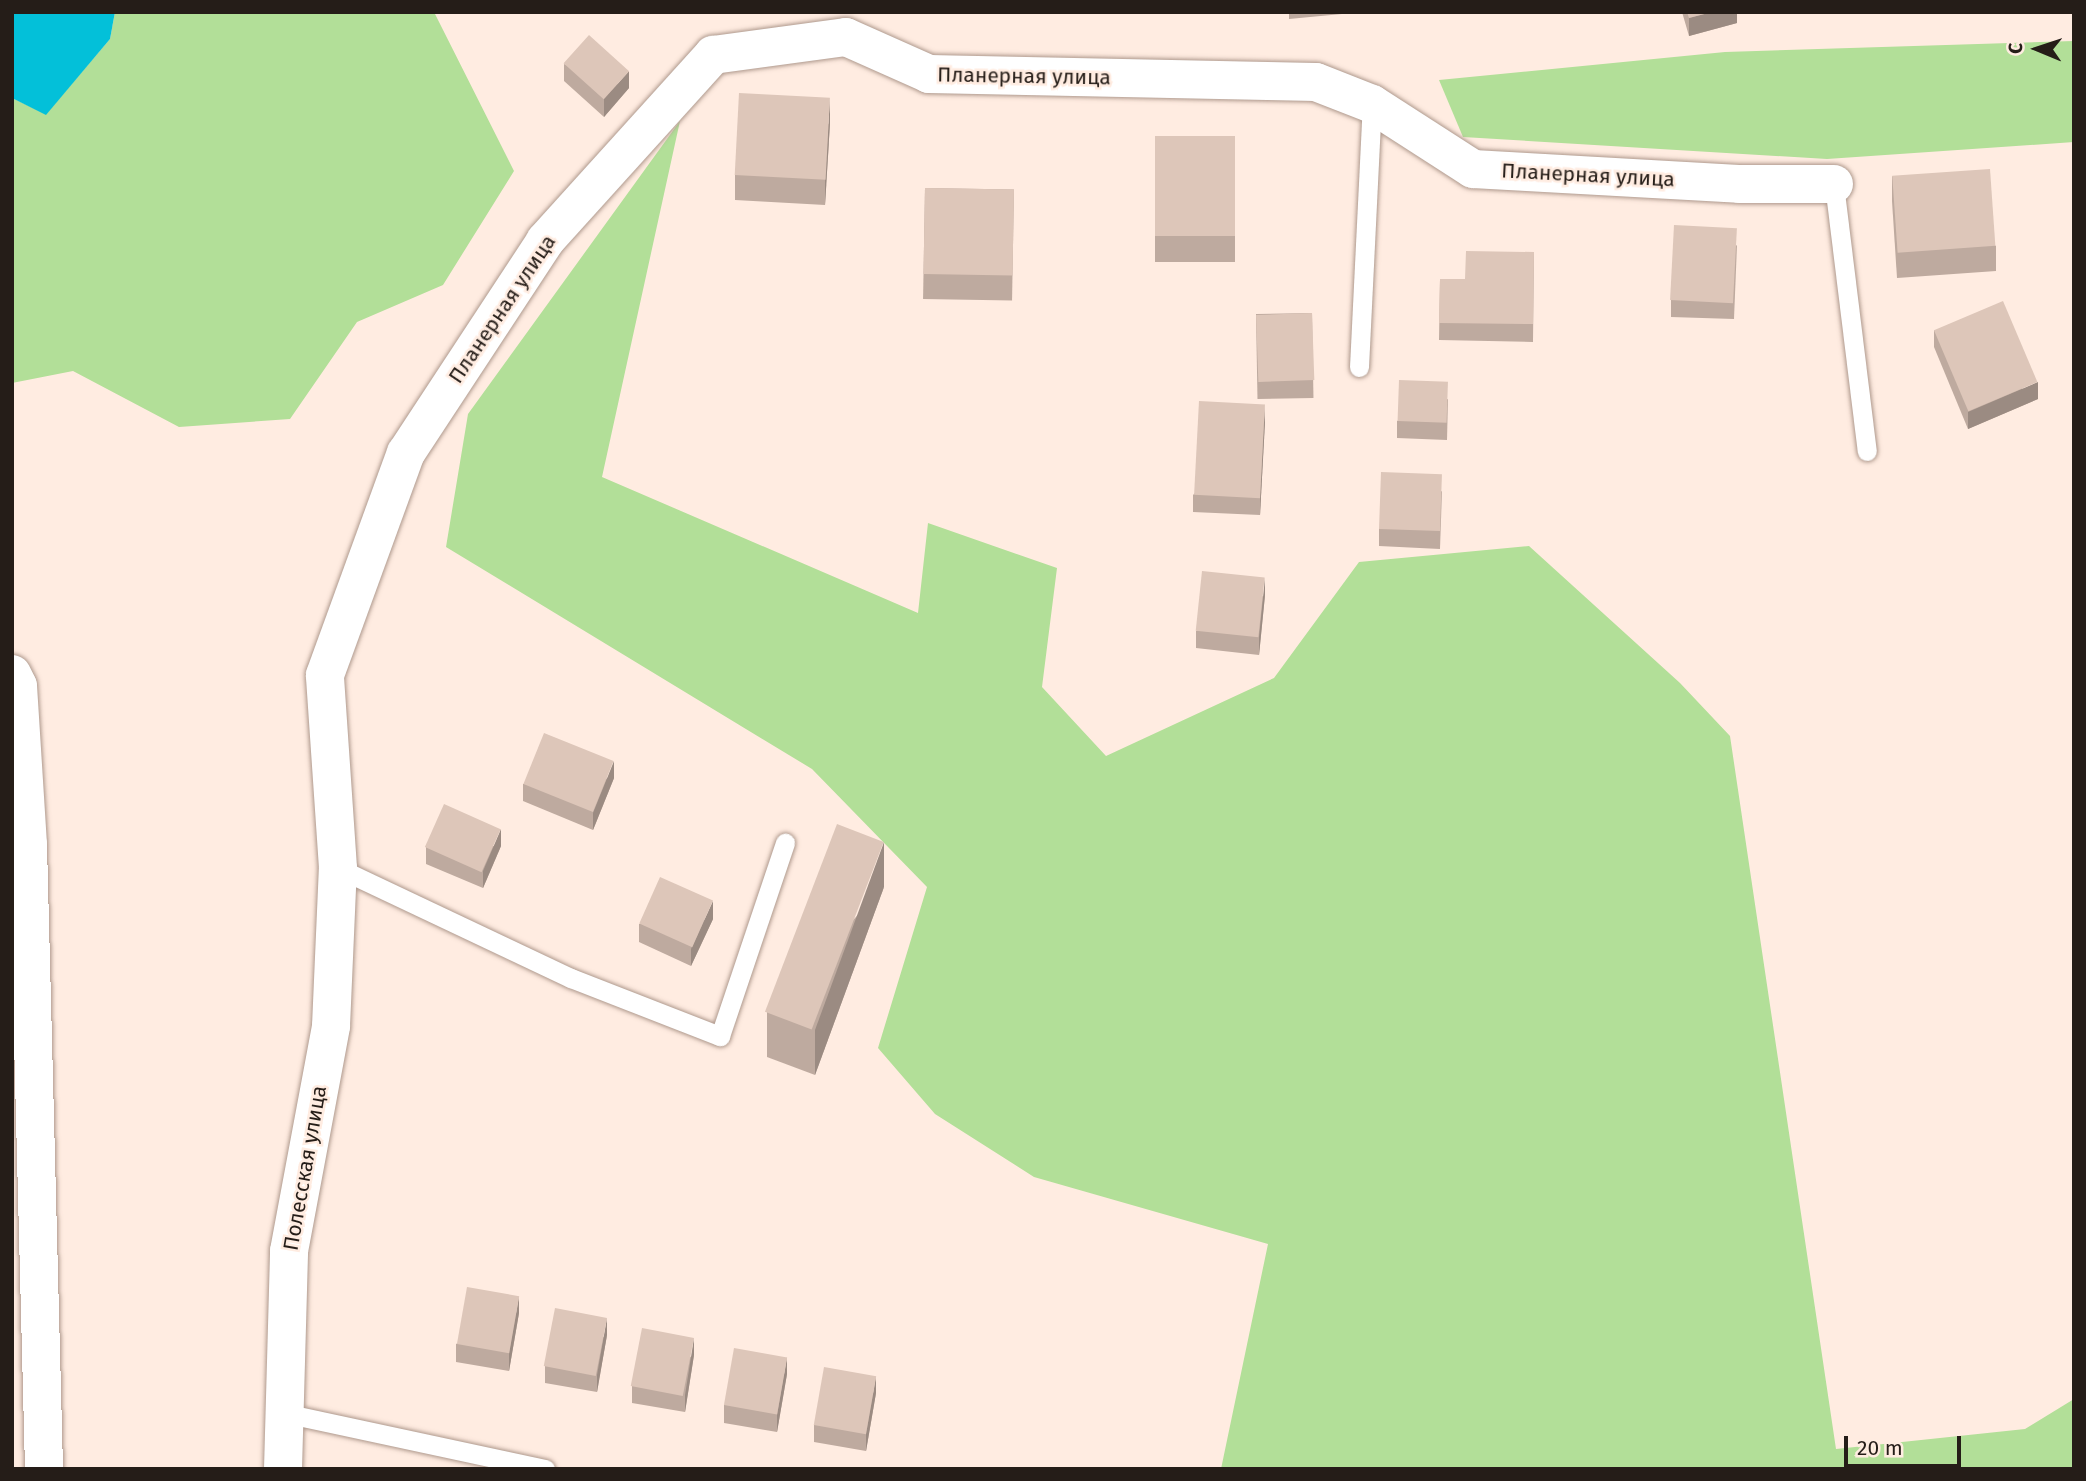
<!DOCTYPE html>
<meta charset="utf-8">
<style>
body{margin:0}
#map{position:relative;width:2086px;height:1481px;overflow:hidden;background:#ffece1;font-family:"Fira Sans",sans-serif}
div>[style]{position:absolute}
[style*='--x']{left:calc(var(--x)*1px);top:calc(var(--y)*1px);width:calc(var(--w)*1px);rotate:calc(var(--a)*1deg)}
.green>*{inset:0;background:#b2df98}
.water>*{inset:0;background:#03c0d9}
.roads{filter:drop-shadow(0 0 2px #af998d) drop-shadow(0 0 2px #af998d)}
.service>*{height:19px;margin:-9.5px;padding:0 9.5px;transform-origin:9.5px;border-radius:9.5px;background:#fff}
.minor>*{height:38px;margin:-19px;padding:0 19px;transform-origin:19px;border-radius:19px;background:#fff}
.wall>*{inset:0;background:#beaa9f;transform-origin:0 0}
.shaded-wall>*{inset:0;background:#9b8b82}
.building>*{inset:0;background:#ddc6b9;transform-origin:0 0}
span{translate:-50% -50%;white-space:nowrap;text-align:center;line-height:1.15;-webkit-text-stroke:5px #ffece1;paint-order:stroke}
.street-label{font-size:21px;color:#251d18}
.frame{position:absolute;inset:0;border:14px solid #251d18;pointer-events:none}
.north{position:absolute;left:2002px;top:14px;width:70px;height:70px;-webkit-text-stroke:5px #ffece1;paint-order:stroke;rotate:272deg;font-size:19px;font-weight:700;line-height:28px;text-align:center;color:#251d18}
.north::after{content:'';display:block;margin:auto;width:24px;height:32px;background:#251d18;clip-path:polygon(50% 0,100% 100%,50% 72%,0 100%)}
.scale{position:absolute;left:1844px;top:1436px;width:117px;height:32px;box-sizing:border-box;border:4px solid #251d18;border-top:0;padding-left:9px;font-size:21px;line-height:24px;white-space:nowrap;color:#251d18;-webkit-text-stroke:5px #ffece1;paint-order:stroke}
</style>
<div id="map">
<div class="green">
<div style="clip-path:polygon(115px 12px,434px 12px,514px 171px,443px 285px,357px 322px,290px 419px,179px 427px,73px 371px,12px 383px,12px 98px,46px 114px,110px 39px)"></div>
<div style="clip-path:polygon(2074px 41px,2074px 142px,1827px 159px,1463px 137px,1439px 80px,1725px 52px)"></div>
<div style="clip-path:polygon(680px 121px,602px 477px,918px 613px,928px 523px,1057px 568px,1042px 687px,1106px 756px,1274px 678px,1359px 562px,1529px 546px,1680px 683px,1730px 736px,1836px 1449px,2025px 1429px,2074px 1399px,2074px 1469px,1221px 1469px,1268px 1244px,1034px 1177px,935px 1114px,878px 1048px,927px 887px,812px 769px,446px 547px,468px 414px)"></div>
</div>
<div class="water">
<div style="clip-path:polygon(12px 12px,115px 12px,110px 39px,46px 115px,12px 98px)"></div>
</div>
<div class="roads">
<div class="service">
<div style="--x:1834;--y:184;--w:269;--a:83"></div>
<div style="--x:1359;--y:367;--w:263;--a:-87.2"></div>
<div style="--x:338;--y:868;--w:258;--a:25.3"></div>
<div style="--x:571;--y:978;--w:160;--a:21.3"></div>
<div style="--x:720;--y:1036;--w:204;--a:-71.4"></div>
<div style="--x:284;--y:1413;--w:267;--a:12.1"></div>
</div>
<div class="minor">
<div style="--x:12;--y:674;--w:13;--a:63"></div>
<div style="--x:18;--y:686;--w:159;--a:86.4"></div>
<div style="--x:28;--y:845;--w:624;--a:88.53"></div>
<div style="--x:283;--y:1469;--w:218;--a:-88.4"></div>
<div style="--x:289;--y:1251;--w:229;--a:-79.4"></div>
<div style="--x:331;--y:1026;--w:158;--a:-87.5"></div>
<div style="--x:338;--y:868;--w:193;--a:-93.9"></div>
<div style="--x:325;--y:675;--w:236;--a:-70"></div>
<div style="--x:406;--y:453;--w:254;--a:-56.7"></div>
<div style="--x:545;--y:241;--w:251;--a:-47.9"></div>
<div style="--x:713;--y:55;--w:134;--a:-7.7"></div>
<div style="--x:846;--y:37;--w:91;--a:24"></div>
<div style="--x:929;--y:74;--w:387;--a:1.2"></div>
<div style="--x:1316;--y:82;--w:60;--a:21.4"></div>
<div style="--x:1372;--y:104;--w:120;--a:32.8"></div>
<div style="--x:1473;--y:169;--w:266;--a:3.2"></div>
<div style="--x:1739;--y:184;--w:95;--a:0"></div>
</div>
</div>
<div class="wall">
<div style="clip-path:polygon(1289px 12px,1363px 12px,1289px 19px)"></div>
<div style="clip-path:polygon(1682px 12px,1737px 12px,1737px 23px,1689px 36px)"></div>
<div style="clip-path:polygon(564px 64px,629px 88px,604px 117px,564px 81px)"></div>
<div style="clip-path:polygon(830px 123px,825px 205px,735px 200px,735px 175px)"></div>
<div style="left:1155px;top:136px;width:80px;height:126px"></div>
<div style="clip-path:polygon(1892px 176px,1996px 246px,1996px 271px,1897px 278px,1892px 201px)"></div>
<div style="left:925px;top:188px;width:89px;height:111px;rotate:1deg"></div>
<div style="clip-path:polygon(1737px 245px,1734px 319px,1671px 317px,1671px 300px)"></div>
<div style="clip-path:polygon(1534px 252px,1533px 342px,1439px 340px,1440px 279px,1465px 279px)"></div>
<div style="left:1312px;top:313px;width:85px;height:56px;rotate:89deg"></div>
<div style="clip-path:polygon(1934px 330px,2038px 399px,1968px 429px,1934px 347px)"></div>
<div style="clip-path:polygon(1448px 399px,1447px 440px,1397px 438px,1397px 421px)"></div>
<div style="clip-path:polygon(1265px 421px,1260px 515px,1193px 512px,1193px 495px)"></div>
<div style="clip-path:polygon(1442px 491px,1440px 549px,1379px 546px,1379px 529px)"></div>
<div style="clip-path:polygon(1265px 595px,1259px 655px,1196px 648px,1196px 631px)"></div>
<div style="clip-path:polygon(614px 778px,593px 830px,523px 801px,523px 784px)"></div>
<div style="clip-path:polygon(501px 846px,483px 888px,426px 864px,426px 847px)"></div>
<div style="clip-path:polygon(884px 887px,815px 1075px,767px 1057px,767px 1012px)"></div>
<div style="clip-path:polygon(713px 919px,691px 966px,639px 942px,639px 924px)"></div>
<div style="clip-path:polygon(519px 1313px,509px 1371px,456px 1362px,456px 1344px)"></div>
<div style="clip-path:polygon(607px 1335px,597px 1392px,545px 1383px,545px 1366px)"></div>
<div style="clip-path:polygon(694px 1355px,685px 1412px,632px 1403px,632px 1386px)"></div>
<div style="clip-path:polygon(787px 1374px,777px 1432px,724px 1423px,724px 1405px)"></div>
<div style="clip-path:polygon(876px 1393px,866px 1451px,814px 1442px,814px 1425px)"></div>
</div>
<div class="shaded-wall">
<div style="clip-path:polygon(1712px 12px,1737px 12px,1737px 23px,1689px 36px,1689px 18px)"></div>
<div style="clip-path:polygon(629px 71px,629px 88px,604px 117px,604px 99px)"></div>
<div style="clip-path:polygon(830px 98px,830px 123px,825px 205px,825px 180px)"></div>
<div style="clip-path:polygon(2038px 382px,2038px 399px,1968px 429px,1968px 412px)"></div>
<div style="clip-path:polygon(1265px 404px,1265px 421px,1260px 515px,1260px 498px)"></div>
<div style="clip-path:polygon(1265px 578px,1265px 595px,1259px 655px,1259px 637px)"></div>
<div style="clip-path:polygon(614px 761px,614px 778px,593px 830px,593px 813px)"></div>
<div style="clip-path:polygon(501px 829px,501px 846px,483px 888px,483px 871px)"></div>
<div style="clip-path:polygon(884px 842px,884px 887px,815px 1075px,815px 1030px)"></div>
<div style="clip-path:polygon(713px 901px,713px 919px,691px 966px,691px 949px)"></div>
<div style="clip-path:polygon(519px 1296px,519px 1313px,509px 1371px,509px 1354px)"></div>
<div style="clip-path:polygon(607px 1318px,607px 1335px,597px 1392px,597px 1375px)"></div>
<div style="clip-path:polygon(694px 1338px,694px 1355px,685px 1412px,685px 1395px)"></div>
<div style="clip-path:polygon(787px 1357px,787px 1374px,777px 1432px,777px 1415px)"></div>
<div style="clip-path:polygon(876px 1376px,876px 1393px,866px 1451px,866px 1434px)"></div>
</div>
<div class="building">
<div style="clip-path:polygon(1687px 12px,1712px 12px,1689px 18px)"></div>
<div style="left:589px;top:35px;width:54px;height:38px;rotate:42deg"></div>
<div style="left:739px;top:93px;width:91px;height:82px;rotate:3deg"></div>
<div style="left:1155px;top:136px;width:80px;height:100px"></div>
<div style="left:1990px;top:169px;width:77px;height:98px;rotate:86deg"></div>
<div style="left:925px;top:188px;width:89px;height:86px;rotate:1deg"></div>
<div style="left:1674px;top:225px;width:63px;height:75px;rotate:3deg"></div>
<div style="clip-path:polygon(1466px 251px,1534px 252px,1533px 324px,1439px 323px,1440px 279px,1465px 279px)"></div>
<div style="left:2003px;top:301px;width:88px;height:75px;rotate:67deg"></div>
<div style="left:1312px;top:313px;width:67px;height:56px;rotate:88deg"></div>
<div style="left:1399px;top:380px;width:49px;height:41px;rotate:2deg"></div>
<div style="left:1199px;top:401px;width:66px;height:94px;rotate:3deg"></div>
<div style="left:1381px;top:472px;width:61px;height:57px;rotate:2deg"></div>
<div style="left:1202px;top:571px;width:63px;height:60px;rotate:6deg"></div>
<div style="left:544px;top:733px;width:75px;height:55px;rotate:22deg"></div>
<div style="left:444px;top:804px;width:62px;height:47px;rotate:24deg"></div>
<div style="left:837px;top:824px;width:50px;height:201px;rotate:21deg"></div>
<div style="left:660px;top:877px;width:58px;height:51px;rotate:24deg"></div>
<div style="left:467px;top:1287px;width:53px;height:58px;rotate:10deg"></div>
<div style="left:555px;top:1308px;width:53px;height:59px;rotate:11deg"></div>
<div style="left:642px;top:1328px;width:53px;height:59px;rotate:11deg"></div>
<div style="left:734px;top:1348px;width:54px;height:58px;rotate:10deg"></div>
<div style="left:824px;top:1367px;width:53px;height:59px;rotate:10deg"></div>
</div>
<div class="street-label">
<span style="left:1024px;top:76px;rotate:1deg">Планерная улица</span>
<span style="left:1588px;top:175px;rotate:3deg">Планерная улица</span>
<span style="left:502px;top:309px;rotate:-56deg">Планерная улица</span>
<span style="left:305px;top:1168px;rotate:-80deg">Полесская улица</span>
</div>
<div class="frame"></div>
<div class="north">С</div>
<div class="scale">20 m</div>
</div>
